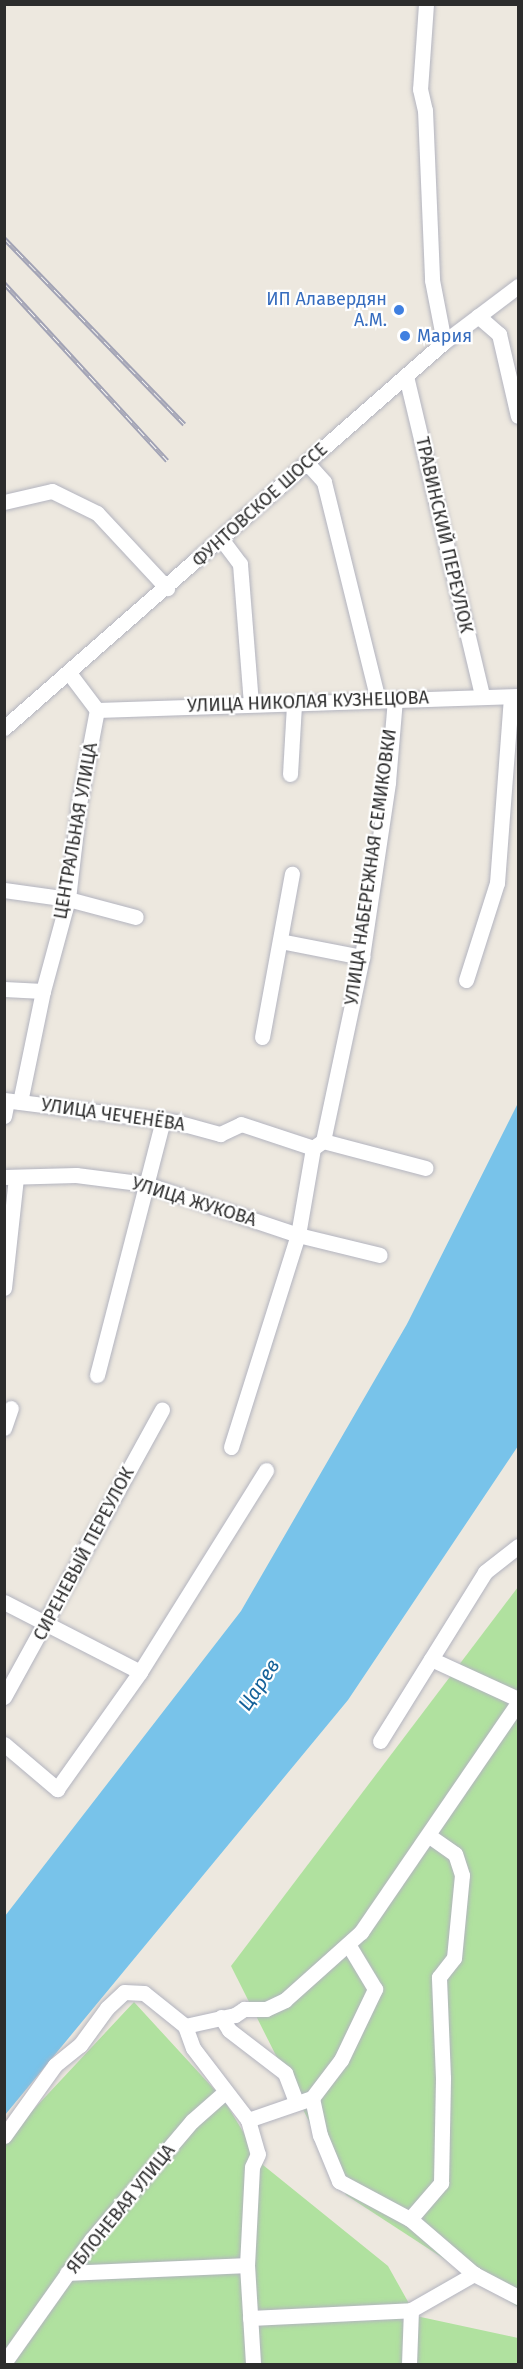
<!DOCTYPE html>
<meta charset="utf-8">
<style>
body{margin:0}
#map{position:relative;width:523px;height:2369px;overflow:hidden;background:#ede8df;font-family:"Fira Sans",sans-serif}
div>[style]{position:absolute}
[style*='--x']{left:calc(var(--x)*1px);top:calc(var(--y)*1px);width:calc(var(--w)*1px);rotate:calc(var(--a)*1deg)}
.green>*{inset:0;background:#b0e19f}
.water>*{inset:0;background:#78c3ea}
.roads{filter:drop-shadow(0 0 2px #b3b4bf) drop-shadow(0 0 2px #b3b4bf)}
.minor>*{height:15px;margin:-7.5px;padding:0 7.5px;transform-origin:7.5px;border-radius:7.5px;background:#fff}
.rail>*{height:5px;margin-top:-2.5px;transform-origin:0;background:repeating-linear-gradient(90deg,#fff 0 9px,#a2a3b5 0 18px);box-sizing:border-box;border-block:2px solid #a2a3b5}
.dots>*{width:16px;height:16px;translate:-50% -50%;box-sizing:border-box;border:3px solid #fff;border-radius:50%}
span{translate:-50% -50%;white-space:nowrap;text-align:center;line-height:1.15;-webkit-text-stroke:4.5px #fff;paint-order:stroke}
.shop-label{font-size:18px;color:#366cbe}
.right{translate:-100% -50%;text-align:right}
.left{translate:0 -50%;text-align:left}
.street-label{font-size:18px;color:#2c2c2c}
.water-label{font-size:20px;color:#146199;font-style:italic}
.frame{position:absolute;inset:0;border:6px solid #2c2c2c;pointer-events:none}
</style>
<div id="map">
<div class="green">
<div style="clip-path:polygon(518px 1587px,518px 2307px,346px 2195px,231px 1966px)"></div>
<div style="clip-path:polygon(134px 2002px,224px 2100px,263px 2165px,388px 2266px,416px 2316px,518px 2338px,518px 2364px,5px 2364px,4px 2141px)"></div>
</div>
<div class="water">
<div style="clip-path:polygon(518px 1103px,518px 1446px,348px 1700px,5px 2115px,5px 1916px,241px 1611px,407px 1324px)"></div>
</div>
<div class="roads">
<div class="minor">
<div style="--x:426;--y:4;--w:85;--a:94"></div>
<div style="--x:420;--y:89;--w:22;--a:77"></div>
<div style="--x:425;--y:110;--w:170;--a:87.6"></div>
<div style="--x:432;--y:280;--w:63;--a:79"></div>
<div style="--x:478;--y:316;--w:28;--a:41"></div>
<div style="--x:499;--y:334;--w:84;--a:77"></div>
<div style="--x:406;--y:376;--w:328;--a:76.6"></div>
<div style="--x:308;--y:464;--w:24;--a:48"></div>
<div style="--x:324;--y:482;--w:225;--a:76.1"></div>
<div style="--x:4;--y:502;--w:49;--a:-12.9"></div>
<div style="--x:52;--y:491;--w:50;--a:26.1"></div>
<div style="--x:97;--y:513;--w:103;--a:47"></div>
<div style="--x:222;--y:540;--w:30;--a:53"></div>
<div style="--x:240;--y:564;--w:140;--a:85.5"></div>
<div style="--x:97;--y:710;--w:421;--a:-1.9"></div>
<div style="--x:4;--y:728;--w:585;--a:-41.26"></div>
<div style="--x:444;--y:342;--w:93;--a:-37.1"></div>
<div style="--x:290;--y:774;--w:69;--a:-86.7"></div>
<div style="--x:4;--y:890;--w:65;--a:8"></div>
<div style="--x:68;--y:899;--w:70;--a:14.8"></div>
<div style="--x:280;--y:941;--w:84;--a:11"></div>
<div style="--x:466;--y:980;--w:102;--a:-72.3"></div>
<div style="--x:497;--y:883;--w:186;--a:-85.7"></div>
<div style="--x:4;--y:989;--w:39;--a:3"></div>
<div style="--x:262;--y:1037;--w:166;--a:-79.6"></div>
<div style="--x:4;--y:1100;--w:173;--a:7.3"></div>
<div style="--x:176;--y:1122;--w:46;--a:15.3"></div>
<div style="--x:220;--y:1134;--w:23;--a:-25"></div>
<div style="--x:241;--y:1124;--w:76;--a:18.4"></div>
<div style="--x:313;--y:1148;--w:12;--a:-35"></div>
<div style="--x:323;--y:1141;--w:106;--a:14.7"></div>
<div style="--x:20;--y:1102;--w:113;--a:-78.3"></div>
<div style="--x:43;--y:991;--w:95;--a:-74.8"></div>
<div style="--x:68;--y:899;--w:96;--a:-83.4"></div>
<div style="--x:79;--y:804;--w:96;--a:-79.2"></div>
<div style="--x:97;--y:710;--w:46;--a:-127.1"></div>
<div style="--x:4;--y:1116;--w:15;--a:-79"></div>
<div style="--x:323;--y:1141;--w:188;--a:-78"></div>
<div style="--x:362;--y:957;--w:177;--a:-81.5"></div>
<div style="--x:388;--y:782;--w:83;--a:-85.2"></div>
<div style="--x:4;--y:1177;--w:72;--a:-1.6"></div>
<div style="--x:76;--y:1175;--w:71;--a:7.3"></div>
<div style="--x:146;--y:1184;--w:160;--a:18.5"></div>
<div style="--x:298;--y:1235;--w:84;--a:13.7"></div>
<div style="--x:4;--y:1288;--w:111;--a:-83.8"></div>
<div style="--x:97;--y:1375;--w:263;--a:-75.5"></div>
<div style="--x:4;--y:1428;--w:21;--a:-71"></div>
<div style="--x:231;--y:1447;--w:222;--a:-72.5"></div>
<div style="--x:298;--y:1235;--w:88;--a:-80.2"></div>
<div style="--x:4;--y:1602;--w:153;--a:27.2"></div>
<div style="--x:431;--y:1659;--w:96;--a:24.7"></div>
<div style="--x:4;--y:1697;--w:328;--a:-61.2"></div>
<div style="--x:380;--y:1741;--w:199;--a:-58.1"></div>
<div style="--x:485;--y:1572;--w:42;--a:-38.2"></div>
<div style="--x:4;--y:1744;--w:70;--a:40.3"></div>
<div style="--x:57;--y:1789;--w:143;--a:-54.6"></div>
<div style="--x:140;--y:1672;--w:238;--a:-58"></div>
<div style="--x:221;--y:2017;--w:15;--a:58"></div>
<div style="--x:229;--y:2030;--w:71;--a:37.5"></div>
<div style="--x:285;--y:2073;--w:31;--a:69"></div>
<div style="--x:185;--y:2026;--w:51;--a:-12.4"></div>
<div style="--x:235;--y:2015;--w:11;--a:-34"></div>
<div style="--x:244;--y:2009;--w:22;--a:0"></div>
<div style="--x:266;--y:2009;--w:21;--a:-25"></div>
<div style="--x:285;--y:2000;--w:102;--a:-41.8"></div>
<div style="--x:361;--y:1932;--w:278;--a:-55.6"></div>
<div style="--x:312;--y:2098;--w:38;--a:78"></div>
<div style="--x:320;--y:2135;--w:50;--a:67.6"></div>
<div style="--x:339;--y:2181;--w:81;--a:28.2"></div>
<div style="--x:410;--y:2219;--w:84;--a:40.7"></div>
<div style="--x:474;--y:2274;--w:50;--a:27.6"></div>
<div style="--x:248;--y:2120;--w:68;--a:-19"></div>
<div style="--x:312;--y:2098;--w:48;--a:-52.7"></div>
<div style="--x:341;--y:2060;--w:79;--a:-64.4"></div>
<div style="--x:375;--y:1989;--w:52;--a:-121"></div>
<div style="--x:4;--y:2136;--w:87;--a:-54.3"></div>
<div style="--x:55;--y:2065;--w:32;--a:-39"></div>
<div style="--x:80;--y:2045;--w:46;--a:-53.9"></div>
<div style="--x:107;--y:2008;--w:23;--a:-43"></div>
<div style="--x:124;--y:1992;--w:20;--a:3"></div>
<div style="--x:144;--y:1993;--w:53;--a:38.8"></div>
<div style="--x:185;--y:2026;--w:23;--a:70"></div>
<div style="--x:193;--y:2048;--w:91;--a:52.6"></div>
<div style="--x:248;--y:2120;--w:35;--a:74"></div>
<div style="--x:258;--y:2154;--w:14;--a:115"></div>
<div style="--x:252;--y:2167;--w:98;--a:92.9"></div>
<div style="--x:247;--y:2265;--w:99;--a:86.5"></div>
<div style="--x:410;--y:2219;--w:48;--a:-49.3"></div>
<div style="--x:441;--y:2183;--w:105;--a:-88.9"></div>
<div style="--x:443;--y:2078;--w:101;--a:-92.3"></div>
<div style="--x:439;--y:1977;--w:24;--a:-52"></div>
<div style="--x:454;--y:1958;--w:83;--a:-84.5"></div>
<div style="--x:462;--y:1875;--w:22;--a:-108"></div>
<div style="--x:455;--y:1854;--w:32;--a:-145"></div>
<div style="--x:67;--y:2273;--w:180;--a:-2.5"></div>
<div style="--x:250;--y:2318;--w:161;--a:-2.8"></div>
<div style="--x:411;--y:2310;--w:73;--a:-29.7"></div>
<div style="--x:4;--y:2363;--w:151;--a:-54.7"></div>
<div style="--x:91;--y:2240;--w:156;--a:-49.7"></div>
<div style="--x:192;--y:2121;--w:44;--a:-41.3"></div>
<div style="--x:409;--y:2364;--w:54;--a:-87.9"></div>
</div>
</div>
<div class="rail">
<div style="--x:4;--y:238;--w:259;--a:45.9"></div>
<div style="--x:4;--y:283;--w:241;--a:47.4"></div>
</div>
<div class="dots">
<div style="left:399px;top:310px;background:#3f7fe0"></div>
<div style="left:405px;top:336px;background:#3f7fe0"></div>
</div>
<div class="shop-label">
<span class="right" style="left:387px;top:310px">ИП Алавердян<br>А.М.</span>
<span class="left" style="left:417px;top:336px">Мария</span>
</div>
<div class="street-label">
<span style="left:260px;top:505px;rotate:-42deg">ФУНТОВСКОЕ ШОССЕ</span>
<span style="left:444px;top:535px;rotate:77deg">ТРАВИНСКИЙ ПЕРЕУЛОК</span>
<span style="left:308px;top:702px;rotate:-2deg">УЛИЦА НИКОЛАЯ КУЗНЕЦОВА</span>
<span style="left:76px;top:831px;rotate:-80deg">ЦЕНТРАЛЬНАЯ УЛИЦА</span>
<span style="left:371px;top:867px;rotate:-82deg">УЛИЦА НАБЕРЕЖНАЯ СЕМИКОВКИ</span>
<span style="left:113px;top:1115px;rotate:8deg">УЛИЦА ЧЕЧЕНЁВА</span>
<span style="left:194px;top:1202px;rotate:17deg">УЛИЦА ЖУКОВА</span>
<span style="left:84px;top:1554px;rotate:-62deg">СИРЕНЕВЫЙ ПЕРЕУЛОК</span>
<span style="left:121px;top:2209px;rotate:-51deg">ЯБЛОНЕВАЯ УЛИЦА</span>
</div>
<div class="water-label">
<span style="left:259px;top:1685px;rotate:-56deg">Царев</span>
</div>
<div class="frame"></div>
</div>
